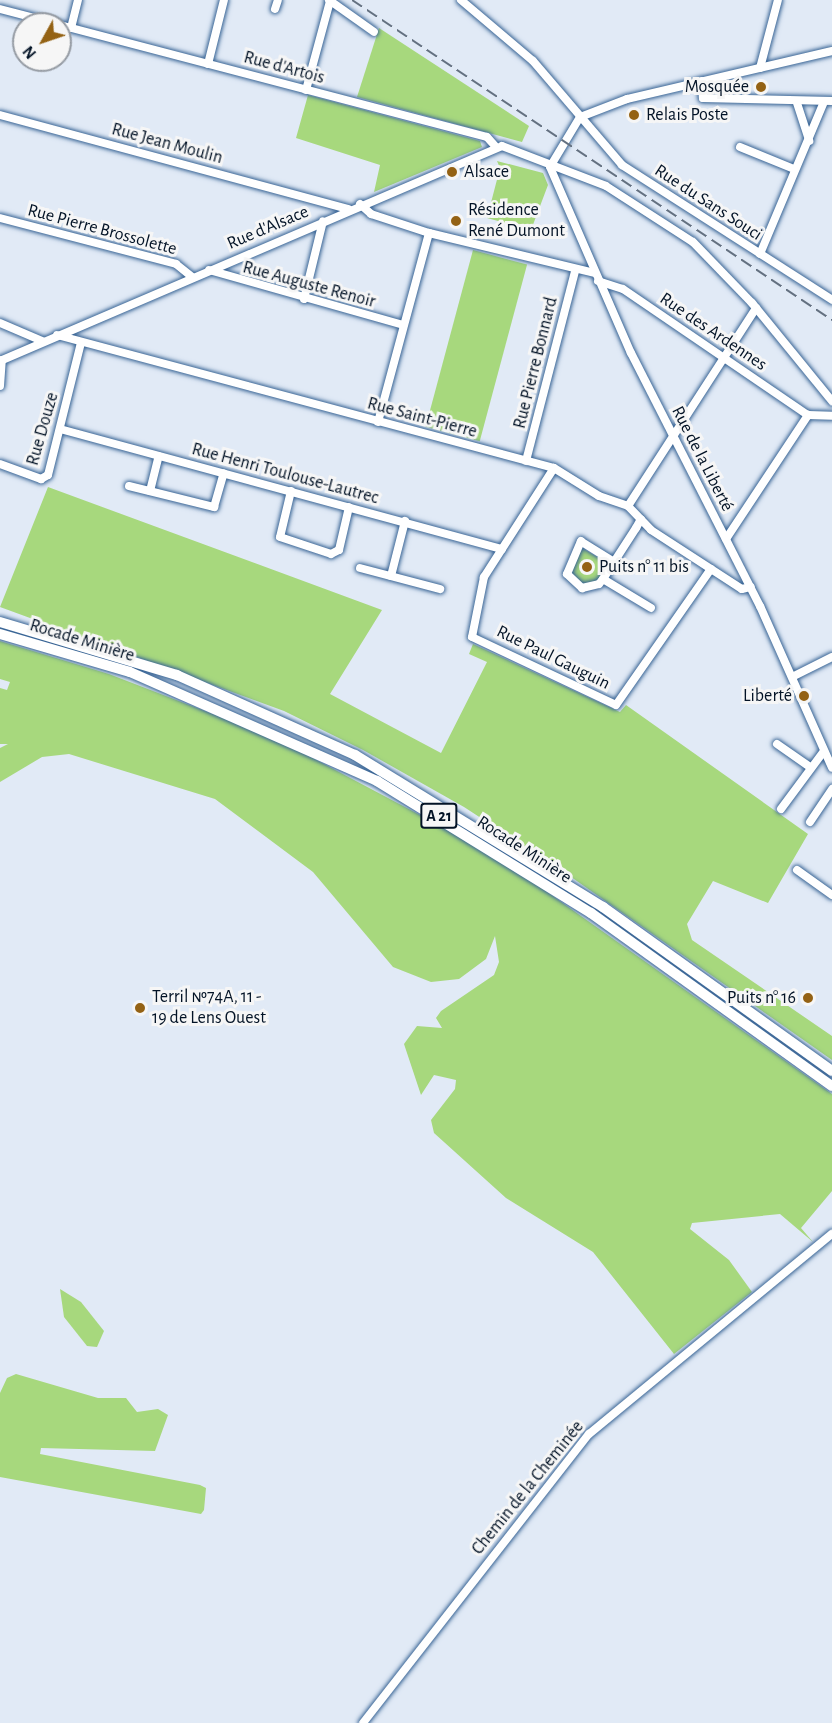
<!DOCTYPE html>
<meta charset="utf-8">
<style>
body{margin:0}
#map{position:relative;width:832px;height:1723px;overflow:hidden;background:#e1eaf6;font-family:"Alegreya Sans",sans-serif}
div>[style]{position:absolute}
[style*='--x']{left:calc(var(--x)*1px);top:calc(var(--y)*1px);width:calc(var(--w)*1px);rotate:calc(var(--a)*1deg)}
.green>*{inset:0;background:#a7d87d;transform-origin:0 0}
.roads{filter:drop-shadow(0 0 2px #386495) drop-shadow(0 0 2px #386495)}
.minor>*{height:8px;margin:-4px;padding:0 4px;transform-origin:4px;border-radius:4px;background:#fff}
.highway>*{height:10px;margin:-5px;padding:0 5px;transform-origin:5px;border-radius:5px;background:#fff}
.rail>*{height:2px;margin-top:-1px;transform-origin:0;background:repeating-linear-gradient(90deg,#637080 0 12px,transparent 0 18px)}
.dots>*{width:16px;height:16px;translate:-50% -50%;box-sizing:border-box;border:3px solid #f6f6f6;border-radius:50%}
span{translate:-50% -50%;white-space:nowrap;text-align:center;line-height:1.15;-webkit-text-stroke:6px #f6f6f6;paint-order:stroke}
.shield-label span{padding:2px 4px;background:#f6f6f6;border:2px solid;border-radius:4px;-webkit-text-stroke-width:0}
.shield-label{font-size:16px;color:#031326;font-weight:700}
.street-label{font-size:18px;color:#031326}
.poi-label{font-size:18px;color:#031326}
.right{translate:-100% -50%;text-align:right}
.left{translate:0 -50%;text-align:left}
.north{position:absolute;left:12px;top:12px;width:60px;height:60px;box-sizing:border-box;background:#f6f6f6;border:2px solid #959ba3;border-radius:50%;rotate:230deg;font-size:16px;font-weight:700;line-height:24px;text-align:center;color:#031326}
.north::after{content:'';display:block;margin:auto;width:21px;height:27px;background:#946214;clip-path:polygon(50% 0,100% 100%,50% 72%,0 100%)}
</style>
<div id="map">
<div class="green">
<div style="clip-path:polygon(379px 28px,529px 126px,522px 142px,357px 97px)"></div>
<div style="clip-path:polygon(308px 95px,480px 141px,482px 147px,374px 192px,380px 165px,296px 138px)"></div>
<div style="clip-path:polygon(497px 161px,543px 173px,548px 185px,531px 230px,487px 218px,500px 168px)"></div>
<div style="left:473px;top:250px;width:56px;height:183px;rotate:15deg"></div>
<div style="clip-path:polygon(48px 487px,382px 610px,330px 694px,441px 753px,487px 662px,469px 654px,473px 644px,620px 712px,626px 705px,808px 834px,768px 903px,713px 881px,687px 924px,692px 940px,832px 1036px,832px 1060px,564px 872px,464px 807px,363px 750px,284px 711px,0 607px)"></div>
<div style="clip-path:polygon(582px 548px,609px 564px,597px 581px,584px 585px,570px 571px)"></div>
<div style="clip-path:polygon(0 641px,109px 674px,275px 738px,437px 824px,526px 877px,832px 1094px,832px 1191px,801px 1228px,813px 1242px,780px 1214px,692px 1223px,690px 1229px,729px 1260px,752px 1292px,674px 1354px,593px 1252px,506px 1198px,434px 1133px,431px 1120px,455px 1089px,456px 1080px,434px 1075px,421px 1095px,404px 1044px,417px 1026px,442px 1028px,436px 1018px,441px 1011px,494px 975px,499px 962px,495px 936px,486px 959px,459px 979px,431px 982px,393px 967px,313px 872px,215px 799px,69px 754px,42px 757px,0 782px,0 748px,8px 744px,0 744px,0 688px,7px 690px,10px 682px,0 679px)"></div>
<div style="clip-path:polygon(60px 1289px,81px 1302px,104px 1331px,97px 1347px,87px 1346px,64px 1317px)"></div>
<div style="clip-path:polygon(16px 1374px,98px 1398px,126px 1398px,137px 1412px,158px 1409px,168px 1415px,155px 1451px,41px 1448px,40px 1454px,200px 1485px,206px 1488px,204px 1510px,201px 1514px,0 1477px,0 1393px,7px 1378px)"></div>
</div>
<div class="roads">
<div class="minor">
<div style="--x:329;--y:0;--w:55;--a:35.4"></div>
<div style="--x:461;--y:0;--w:94;--a:40.3"></div>
<div style="--x:533;--y:61;--w:137;--a:49.4"></div>
<div style="--x:622;--y:165;--w:250;--a:32.7"></div>
<div style="--x:0;--y:9;--w:60;--a:14.5"></div>
<div style="--x:275;--y:9;--w:9;--a:-72"></div>
<div style="--x:60;--y:25;--w:441;--a:14.7"></div>
<div style="--x:487;--y:137;--w:13;--a:48"></div>
<div style="--x:71;--y:28;--w:29;--a:-76"></div>
<div style="--x:832;--y:51;--w:211;--a:166.8"></div>
<div style="--x:627;--y:99;--w:50;--a:159"></div>
<div style="--x:580;--y:117;--w:58;--a:121"></div>
<div style="--x:550;--y:167;--w:203;--a:66.5"></div>
<div style="--x:631;--y:353;--w:284;--a:63"></div>
<div style="--x:760;--y:606;--w:177;--a:66"></div>
<div style="--x:208;--y:64;--w:66;--a:-76"></div>
<div style="--x:760;--y:68;--w:70;--a:-75.2"></div>
<div style="--x:702;--y:81;--w:17;--a:87"></div>
<div style="--x:703;--y:98;--w:129;--a:1.3"></div>
<div style="--x:306;--y:90;--w:92;--a:-74.9"></div>
<div style="--x:797;--y:103;--w:40;--a:72"></div>
<div style="--x:0;--y:115;--w:361;--a:15.1"></div>
<div style="--x:740;--y:147;--w:58;--a:22.2"></div>
<div style="--x:360;--y:204;--w:15;--a:42"></div>
<div style="--x:371;--y:214;--w:61;--a:18.1"></div>
<div style="--x:429;--y:233;--w:170;--a:13.6"></div>
<div style="--x:0;--y:218;--w:182;--a:14.6"></div>
<div style="--x:176;--y:264;--w:21;--a:39"></div>
<div style="--x:760;--y:254;--w:165;--a:-67.2"></div>
<div style="--x:209;--y:270;--w:202;--a:15.8"></div>
<div style="--x:598;--y:281;--w:26;--a:18"></div>
<div style="--x:623;--y:289;--w:224;--a:34.3"></div>
<div style="--x:304;--y:299;--w:80;--a:-76.3"></div>
<div style="--x:0;--y:323;--w:46;--a:23.2"></div>
<div style="--x:57;--y:335;--w:514;--a:14.98"></div>
<div style="--x:554;--y:468;--w:53;--a:31.9"></div>
<div style="--x:599;--y:496;--w:31;--a:19"></div>
<div style="--x:628;--y:506;--w:33;--a:46"></div>
<div style="--x:651;--y:530;--w:108;--a:33"></div>
<div style="--x:742;--y:589;--w:9;--a:-13"></div>
<div style="--x:0;--y:361;--w:546;--a:-23.18"></div>
<div style="--x:502;--y:146;--w:111;--a:21"></div>
<div style="--x:606;--y:186;--w:103;--a:32.8"></div>
<div style="--x:693;--y:242;--w:85;--a:46"></div>
<div style="--x:752;--y:303;--w:127;--a:50.8"></div>
<div style="--x:0;--y:386;--w:26;--a:-86"></div>
<div style="--x:378;--y:422;--w:196;--a:-74.9"></div>
<div style="--x:60;--y:429;--w:458;--a:15.2"></div>
<div style="--x:526;--y:461;--w:195;--a:-75.5"></div>
<div style="--x:0;--y:464;--w:44;--a:20.1"></div>
<div style="--x:41;--y:479;--w:8;--a:-30"></div>
<div style="--x:48;--y:475;--w:136;--a:-76"></div>
<div style="--x:554;--y:468;--w:130;--a:122.7"></div>
<div style="--x:484;--y:577;--w:61;--a:101.3"></div>
<div style="--x:472;--y:637;--w:159;--a:25.3"></div>
<div style="--x:616;--y:705;--w:166;--a:-55.1"></div>
<div style="--x:129;--y:486;--w:88;--a:13.9"></div>
<div style="--x:214;--y:507;--w:35;--a:-74"></div>
<div style="--x:150;--y:491;--w:36;--a:-76"></div>
<div style="--x:291;--y:491;--w:47;--a:103.4"></div>
<div style="--x:280;--y:537;--w:54;--a:18.4"></div>
<div style="--x:331;--y:554;--w:9;--a:-27"></div>
<div style="--x:339;--y:550;--w:44;--a:-76.9"></div>
<div style="--x:628;--y:506;--w:236;--a:-57.1"></div>
<div style="--x:726;--y:539;--w:149;--a:-56.5"></div>
<div style="--x:808;--y:415;--w:24;--a:2"></div>
<div style="--x:614;--y:562;--w:39;--a:-148"></div>
<div style="--x:581;--y:541;--w:36;--a:113"></div>
<div style="--x:567;--y:574;--w:21;--a:43"></div>
<div style="--x:582;--y:588;--w:17;--a:-13"></div>
<div style="--x:599;--y:584;--w:6;--a:-51"></div>
<div style="--x:603;--y:579;--w:61;--a:-57.1"></div>
<div style="--x:636;--y:528;--w:10;--a:-61"></div>
<div style="--x:360;--y:568;--w:83;--a:14.7"></div>
<div style="--x:391;--y:576;--w:57;--a:-75.7"></div>
<div style="--x:603;--y:579;--w:56;--a:31.1"></div>
<div style="--x:792;--y:677;--w:45;--a:-26.6"></div>
<div style="--x:777;--y:744;--w:40;--a:34.9"></div>
<div style="--x:781;--y:809;--w:72;--a:-53.4"></div>
<div style="--x:810;--y:822;--w:40;--a:-56"></div>
<div style="--x:797;--y:870;--w:43;--a:35.5"></div>
<div style="--x:363;--y:1723;--w:367;--a:-52"></div>
<div style="--x:589;--y:1434;--w:315;--a:-39.5"></div>
</div>
<div class="highway">
<div style="--x:0;--y:622;--w:185;--a:16.7"></div>
<div style="--x:177;--y:675;--w:195;--a:24.2"></div>
<div style="--x:355;--y:755;--w:291;--a:31.5"></div>
<div style="--x:603;--y:907;--w:282;--a:35.6"></div>
<div style="--x:0;--y:634;--w:135;--a:16.3"></div>
<div style="--x:130;--y:672;--w:270;--a:23.8"></div>
<div style="--x:377;--y:781;--w:251;--a:31.7"></div>
<div style="--x:591;--y:913;--w:297;--a:35.7"></div>
</div>
</div>
<div class="rail">
<div style="--x:352;--y:0;--w:577;--a:33.69"></div>
</div>
<div class="dots">
<div style="left:761px;top:87px;background:#946214"></div>
<div style="left:634px;top:115px;background:#946214"></div>
<div style="left:452px;top:172px;background:#946214"></div>
<div style="left:456px;top:221px;background:#946214"></div>
<div style="left:587px;top:567px;background:#946214"></div>
<div style="left:804px;top:696px;background:#946214"></div>
<div style="left:808px;top:998px;background:#946214"></div>
<div style="left:140px;top:1008px;background:#946214"></div>
</div>
<div class="shield-label">
<span style="left:439px;top:816px">A 21</span>
</div>
<div class="street-label">
<span style="left:284px;top:68px;rotate:15deg">Rue d'Artois</span>
<span style="left:167px;top:144px;rotate:15deg">Rue Jean Moulin</span>
<span style="left:708px;top:203px;rotate:33deg">Rue du Sans Souci</span>
<span style="left:268px;top:228px;rotate:-23deg">Rue d'Alsace</span>
<span style="left:102px;top:230px;rotate:15deg">Rue Pierre Brossolette</span>
<span style="left:309px;top:285px;rotate:15deg">Rue Auguste Renoir</span>
<span style="left:713px;top:332px;rotate:34deg">Rue des Ardennes</span>
<span style="left:536px;top:363px;rotate:-76deg">Rue Pierre Bonnard</span>
<span style="left:422px;top:418px;rotate:15deg">Rue Saint-Pierre</span>
<span style="left:43px;top:429px;rotate:-74deg">Rue Douze</span>
<span style="left:702px;top:459px;rotate:63deg">Rue de la Liberté</span>
<span style="left:285px;top:474px;rotate:15deg">Rue Henri Toulouse-Lautrec</span>
<span style="left:82px;top:641px;rotate:17deg">Rocade Minière</span>
<span style="left:553px;top:658px;rotate:26deg">Rue Paul Gauguin</span>
<span style="left:524px;top:850px;rotate:33deg">Rocade Minière</span>
<span style="left:528px;top:1488px;rotate:-51deg">Chemin de la Cheminée</span>
</div>
<div class="poi-label">
<span class="right" style="left:749px;top:87px">Mosquée</span>
<span class="left" style="left:646px;top:115px">Relais Poste</span>
<span class="left" style="left:464px;top:172px">Alsace</span>
<span class="left" style="left:468px;top:221px">Résidence<br>René Dumont</span>
<span class="left" style="left:599px;top:567px">Puits n° 11 bis</span>
<span class="right" style="left:792px;top:696px">Liberté</span>
<span class="left" style="left:152px;top:1008px">Terril №74A, 11 -<br>19 de Lens Ouest</span>
<span class="right" style="left:796px;top:998px">Puits n° 16</span>
</div>
<div class="north">N</div>
</div>
